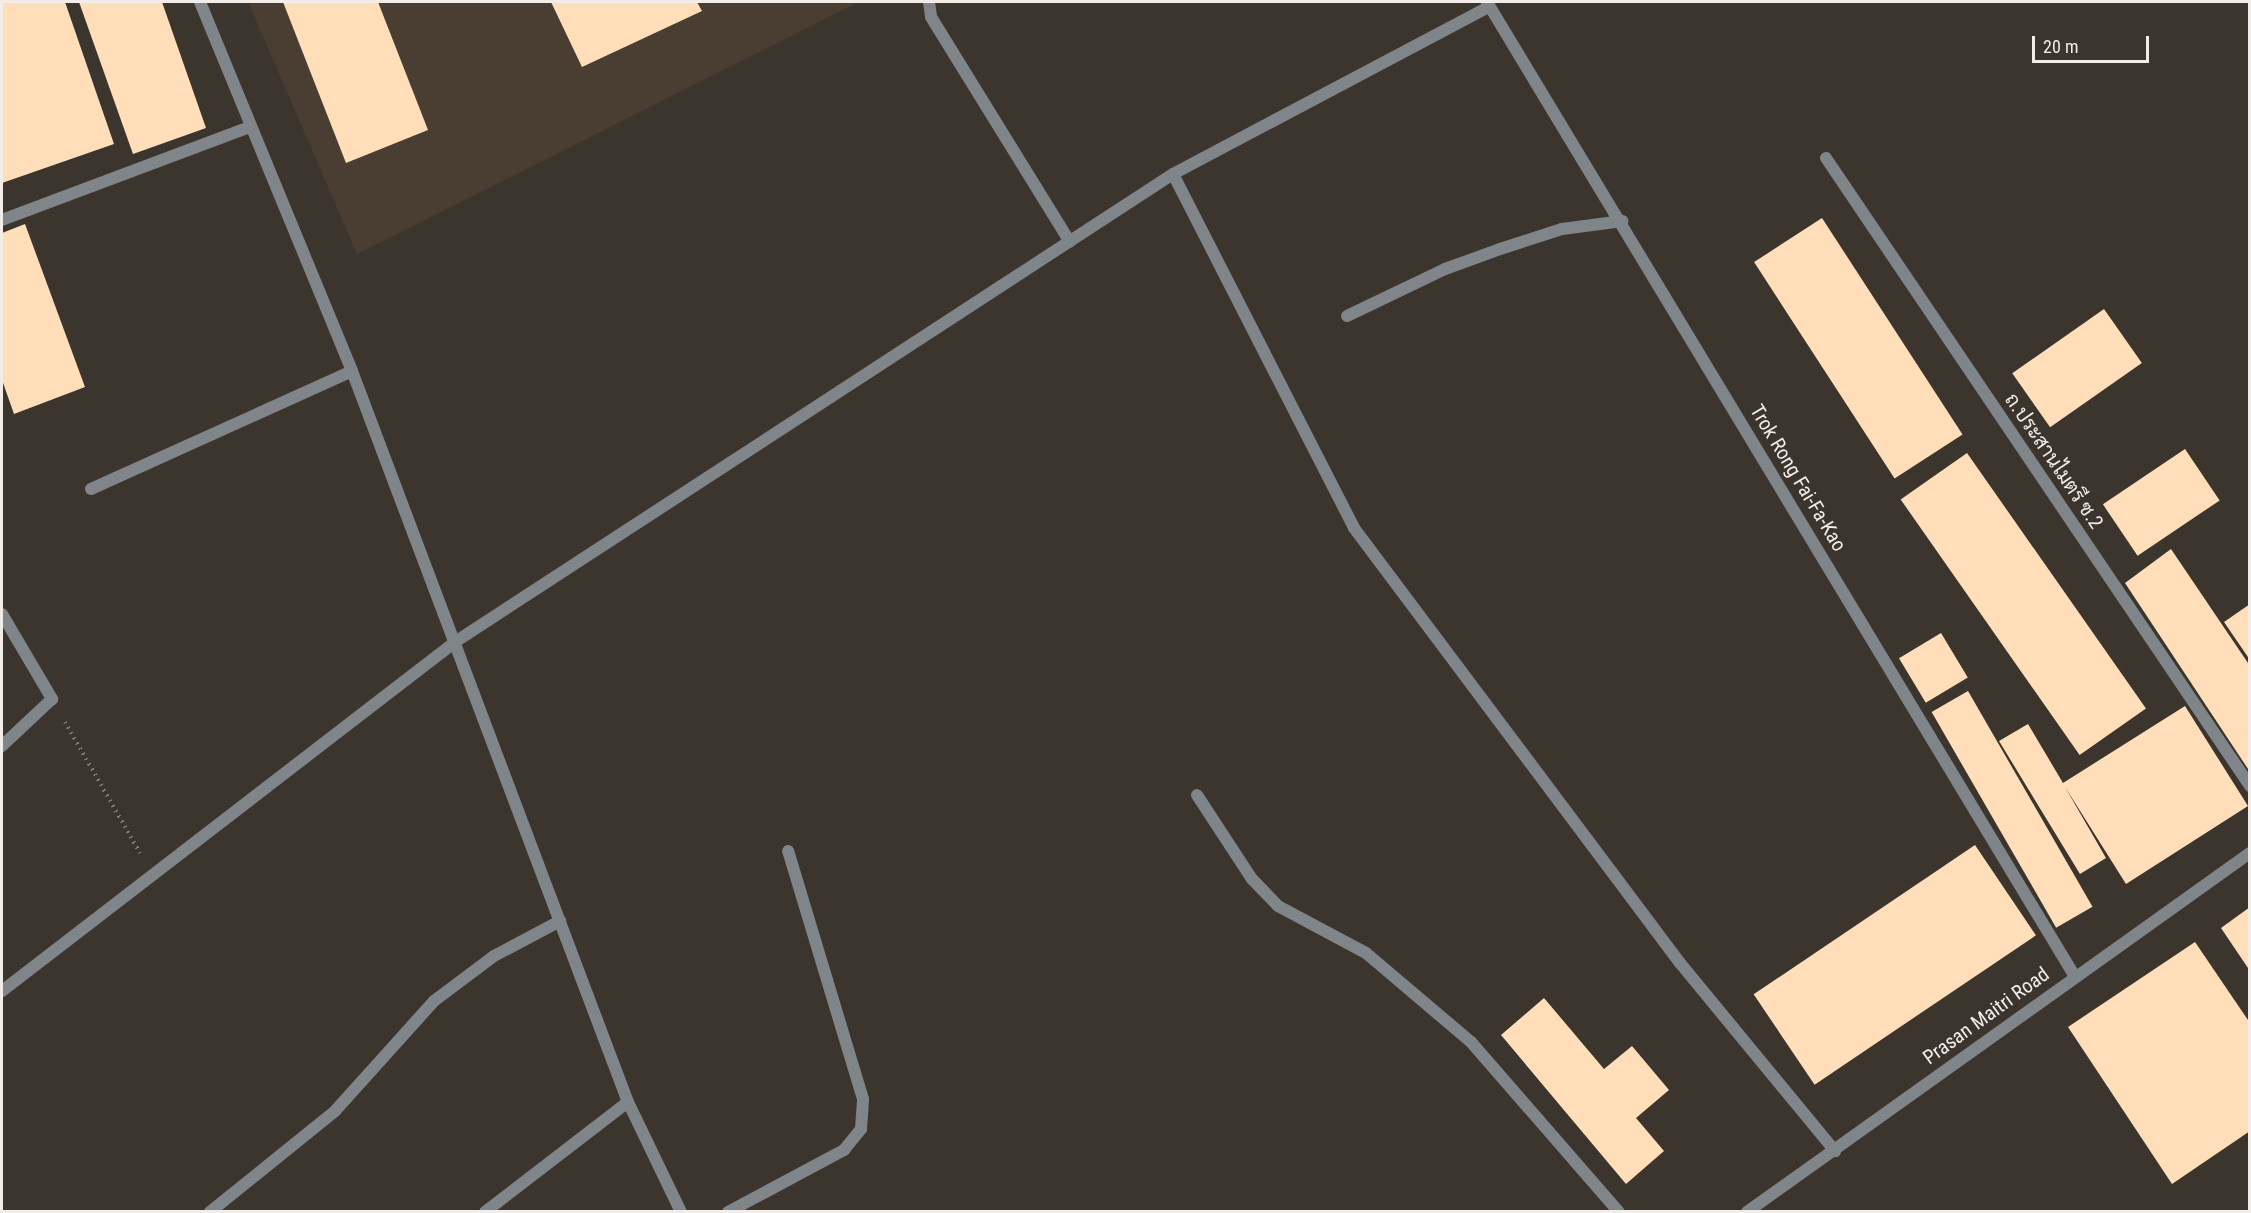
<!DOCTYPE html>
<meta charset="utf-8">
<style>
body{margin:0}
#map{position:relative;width:2251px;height:1213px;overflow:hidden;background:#3c352d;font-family:"Roboto Condensed",Sarabun,sans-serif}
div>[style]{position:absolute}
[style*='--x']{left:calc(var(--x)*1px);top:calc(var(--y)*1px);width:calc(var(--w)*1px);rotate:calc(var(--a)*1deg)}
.built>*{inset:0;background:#493e31}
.building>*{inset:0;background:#ffdeb9;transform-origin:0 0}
.path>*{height:4px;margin-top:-2px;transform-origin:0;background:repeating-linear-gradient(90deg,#847e77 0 1.5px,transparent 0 6px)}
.minor>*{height:12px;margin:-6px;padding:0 6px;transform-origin:6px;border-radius:6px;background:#7f8588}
.tertiary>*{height:12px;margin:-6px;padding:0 6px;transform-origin:6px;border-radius:6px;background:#7f8588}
span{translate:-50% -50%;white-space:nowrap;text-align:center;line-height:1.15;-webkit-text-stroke:6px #3c352d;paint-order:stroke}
.street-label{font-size:20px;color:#f2ede8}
.frame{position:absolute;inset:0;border:3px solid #f2ede8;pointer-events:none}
.scale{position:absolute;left:2032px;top:36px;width:117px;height:27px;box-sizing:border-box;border:3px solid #f2ede8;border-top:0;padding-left:8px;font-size:18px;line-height:21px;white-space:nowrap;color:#f2ede8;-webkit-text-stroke:4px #3c352d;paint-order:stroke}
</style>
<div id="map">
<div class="built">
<div style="clip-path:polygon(248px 2px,859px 2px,357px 254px)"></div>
</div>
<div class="building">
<div style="clip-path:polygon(2px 2px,65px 2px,114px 144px,2px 183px)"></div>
<div style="clip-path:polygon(79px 2px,162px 2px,206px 128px,133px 154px)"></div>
<div style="clip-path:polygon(283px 2px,378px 2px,428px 130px,346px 163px)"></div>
<div style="clip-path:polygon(551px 2px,697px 2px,702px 11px,582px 67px)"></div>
<div style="left:1822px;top:218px;width:258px;height:81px;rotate:57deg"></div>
<div style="clip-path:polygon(25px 224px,85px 387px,14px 414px,2px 380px,2px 233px)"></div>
<div style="left:2104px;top:309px;width:66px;height:112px;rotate:55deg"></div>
<div style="left:2185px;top:449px;width:62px;height:99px;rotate:56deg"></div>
<div style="left:1967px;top:453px;width:312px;height:81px;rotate:55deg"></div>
<div style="clip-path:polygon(2171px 549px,2250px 666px,2250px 772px,2125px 583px)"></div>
<div style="clip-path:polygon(2250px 604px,2250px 660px,2224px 622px)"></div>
<div style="left:1941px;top:633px;width:52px;height:49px;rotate:59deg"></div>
<div style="left:1968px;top:691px;width:249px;height:42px;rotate:60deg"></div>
<div style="clip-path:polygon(2185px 706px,2248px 806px,2126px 884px,2065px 787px,2106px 858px,2080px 874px,1999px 741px,2028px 724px,2063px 783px)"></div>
<div style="left:1975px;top:845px;width:109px;height:267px;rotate:56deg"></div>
<div style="clip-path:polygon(2250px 907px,2250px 971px,2221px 928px)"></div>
<div style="clip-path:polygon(2195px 942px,2250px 1023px,2250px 1131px,2172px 1184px,2068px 1027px)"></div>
<div style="clip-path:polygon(1544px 998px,1604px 1069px,1632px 1046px,1669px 1090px,1636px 1118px,1664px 1151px,1626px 1184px,1501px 1035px)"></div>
</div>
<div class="path">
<div style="--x:65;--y:722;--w:151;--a:60.2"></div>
</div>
<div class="minor">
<div style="--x:200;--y:2;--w:399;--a:67.6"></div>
<div style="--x:352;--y:371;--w:781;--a:69.32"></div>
<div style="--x:628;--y:1102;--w:122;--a:64.3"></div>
<div style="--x:929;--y:2;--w:15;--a:82"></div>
<div style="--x:931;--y:17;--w:264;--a:58.3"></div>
<div style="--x:1826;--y:158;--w:758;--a:55.97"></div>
<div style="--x:1173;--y:174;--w:398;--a:62.9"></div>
<div style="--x:1354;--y:528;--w:544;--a:53.15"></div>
<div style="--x:1680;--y:963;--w:244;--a:50.5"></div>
<div style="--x:2;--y:220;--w:265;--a:-20.6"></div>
<div style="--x:1347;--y:316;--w:109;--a:-25.6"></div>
<div style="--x:1445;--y:269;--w:59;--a:-20"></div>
<div style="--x:1500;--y:249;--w:65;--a:-17.9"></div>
<div style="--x:1562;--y:229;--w:61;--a:-7.6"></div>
<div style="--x:91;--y:489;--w:286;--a:-24.3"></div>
<div style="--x:2;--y:614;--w:99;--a:59.5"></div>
<div style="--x:52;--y:699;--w:69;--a:136.8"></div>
<div style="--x:1197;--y:795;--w:100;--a:56.8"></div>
<div style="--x:1252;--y:879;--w:37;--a:46"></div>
<div style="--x:1278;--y:906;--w:100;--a:28.1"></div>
<div style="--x:1366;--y:953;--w:138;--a:40.3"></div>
<div style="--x:1471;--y:1042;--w:225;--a:49"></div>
<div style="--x:210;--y:1212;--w:161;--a:-38.9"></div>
<div style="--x:335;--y:1111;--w:148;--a:-48"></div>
<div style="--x:434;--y:1001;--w:75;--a:-36.9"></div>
<div style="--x:494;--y:956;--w:75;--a:-27.9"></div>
<div style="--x:485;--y:1212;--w:180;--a:-37.6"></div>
<div style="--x:728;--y:1212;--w:132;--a:-28.1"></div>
<div style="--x:844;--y:1150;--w:27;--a:-51"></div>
<div style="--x:861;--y:1129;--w:30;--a:-86"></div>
<div style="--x:863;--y:1099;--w:259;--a:-106.8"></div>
</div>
<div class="tertiary">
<div style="--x:1487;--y:2;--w:1136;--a:58.9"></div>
<div style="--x:2;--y:991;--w:572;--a:-37.61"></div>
<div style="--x:455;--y:642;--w:857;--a:-33.1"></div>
<div style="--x:1173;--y:174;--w:357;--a:-27.9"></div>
<div style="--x:1747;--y:1212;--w:618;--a:-35.52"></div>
</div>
<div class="street-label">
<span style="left:2054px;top:461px;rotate:56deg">ถ.ประสานไมตรี ซ.2</span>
<span style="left:1798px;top:478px;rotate:59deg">Trok Rong Fai-Fa-Kao</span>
<span style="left:1986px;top:1016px;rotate:-36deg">Prasan Maitri Road</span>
</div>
<div class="frame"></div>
<div class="scale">20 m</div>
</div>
